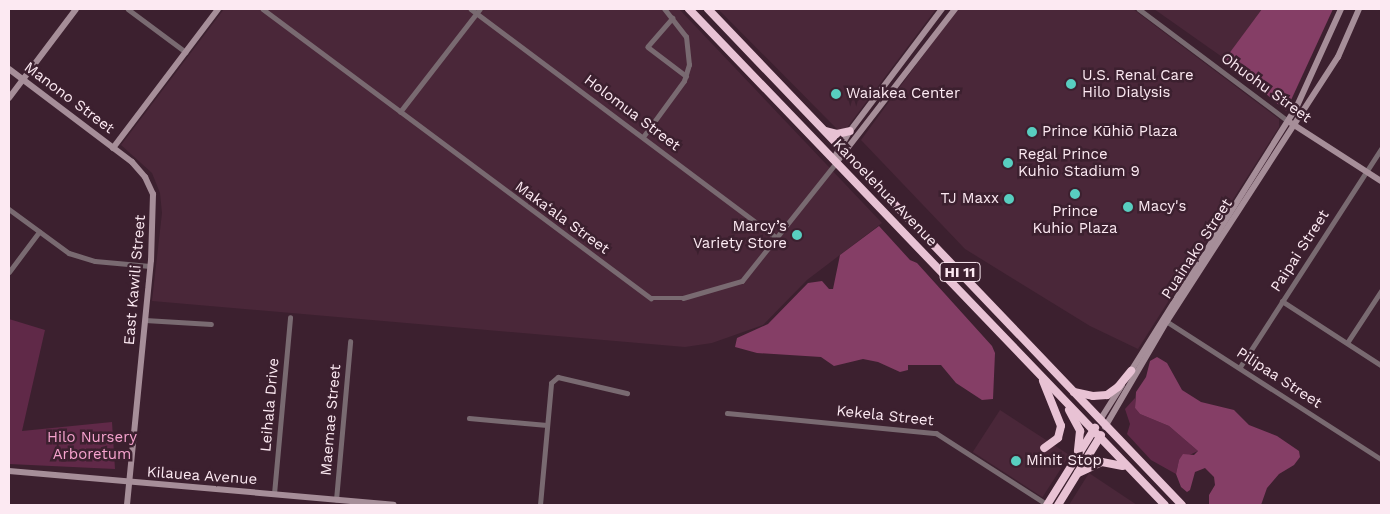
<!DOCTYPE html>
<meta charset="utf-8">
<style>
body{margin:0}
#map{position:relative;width:1390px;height:514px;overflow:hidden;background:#3c202f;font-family:"Work Sans",sans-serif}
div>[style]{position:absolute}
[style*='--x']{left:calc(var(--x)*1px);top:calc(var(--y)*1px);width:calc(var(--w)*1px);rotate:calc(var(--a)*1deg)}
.built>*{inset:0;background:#4a2739;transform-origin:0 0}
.green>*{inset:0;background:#602948}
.forest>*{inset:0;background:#853e66}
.street>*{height:4.5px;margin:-2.25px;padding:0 2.25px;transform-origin:2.25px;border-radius:2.25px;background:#796a71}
.secondary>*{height:6px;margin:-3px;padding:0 3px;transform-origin:3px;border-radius:3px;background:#a68e99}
.highway>*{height:8px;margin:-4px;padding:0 4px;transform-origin:4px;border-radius:4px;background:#e8c2d4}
.dots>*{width:14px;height:14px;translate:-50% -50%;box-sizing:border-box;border:2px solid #3c202f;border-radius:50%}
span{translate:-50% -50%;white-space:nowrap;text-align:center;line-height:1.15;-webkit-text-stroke:5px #3c202f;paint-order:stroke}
.shield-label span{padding:1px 4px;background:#3c202f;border:1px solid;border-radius:4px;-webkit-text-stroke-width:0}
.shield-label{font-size:14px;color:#fce9f2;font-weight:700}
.poi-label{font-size:15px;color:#fce9f2}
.left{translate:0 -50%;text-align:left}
.right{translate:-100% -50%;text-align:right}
.street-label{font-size:15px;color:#fce9f2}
.park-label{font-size:15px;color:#f5a2cd}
.frame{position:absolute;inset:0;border:10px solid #fce9f2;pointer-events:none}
</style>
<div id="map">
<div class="built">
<div style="clip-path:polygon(224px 9px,679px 9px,882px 223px,807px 280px,763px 325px,712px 343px,685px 347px,152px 301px,162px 213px,160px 193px,152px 173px,121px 145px)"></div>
<div style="clip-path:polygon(718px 9px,936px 9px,846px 129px,838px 130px)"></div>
<div style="clip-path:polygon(957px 9px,1133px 9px,1279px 119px,1279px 127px,1138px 349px,1090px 326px,965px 249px,861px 140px)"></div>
<div style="clip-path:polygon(1154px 9px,1262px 9px,1225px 59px)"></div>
<div style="left:1000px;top:410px;width:83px;height:50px;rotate:33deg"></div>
<div style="clip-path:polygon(1089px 473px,1137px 505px,1069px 505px)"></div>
</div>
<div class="green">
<div style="clip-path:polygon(9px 319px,45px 330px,22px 431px,112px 422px,115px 469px,9px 464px)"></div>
<div style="clip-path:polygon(1135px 398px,1135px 408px,1140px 414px,1169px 426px,1198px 451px,1179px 460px,1176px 474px,1151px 460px,1127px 434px,1130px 424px,1125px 409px)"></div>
</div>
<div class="forest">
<div style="clip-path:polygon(1262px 9px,1333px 9px,1286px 111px,1225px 59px)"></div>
<div style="clip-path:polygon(879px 226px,910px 260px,917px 263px,992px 346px,995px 353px,993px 399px,982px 400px,956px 383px,941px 365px,908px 365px,908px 370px,900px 372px,878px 362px,863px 359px,834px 366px,821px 357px,757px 353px,735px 347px,737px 338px,768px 324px,808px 283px,822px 281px,829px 289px,833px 289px,840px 255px)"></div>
<div style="clip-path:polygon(1157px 357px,1167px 363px,1182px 390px,1201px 402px,1234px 410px,1249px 425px,1277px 436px,1299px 451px,1300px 457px,1294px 465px,1279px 474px,1267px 488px,1261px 505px,1209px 505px,1209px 495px,1215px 485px,1214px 477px,1205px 468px,1195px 472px,1190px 490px,1187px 492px,1181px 487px,1176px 474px,1179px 460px,1183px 454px,1194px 455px,1198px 451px,1169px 426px,1140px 414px,1135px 408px,1136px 392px,1146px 377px,1150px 361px)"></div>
</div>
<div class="street">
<div style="--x:128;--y:9;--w:72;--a:36.6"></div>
<div style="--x:263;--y:9;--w:484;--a:36.7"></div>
<div style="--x:651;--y:298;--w:32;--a:0"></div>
<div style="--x:683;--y:298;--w:61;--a:-16.1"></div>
<div style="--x:742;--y:281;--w:151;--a:-51.5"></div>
<div style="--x:471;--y:9;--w:382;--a:36.8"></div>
<div style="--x:1139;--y:9;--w:186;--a:36.9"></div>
<div style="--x:673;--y:18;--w:38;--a:131"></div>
<div style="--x:648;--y:47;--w:48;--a:37.3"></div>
<div style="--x:400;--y:112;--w:130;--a:-52.2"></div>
<div style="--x:643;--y:137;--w:69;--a:-53.8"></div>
<div style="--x:684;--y:81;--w:17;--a:-73"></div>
<div style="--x:689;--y:65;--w:28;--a:-96"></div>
<div style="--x:686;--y:37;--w:36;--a:-128"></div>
<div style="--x:9;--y:209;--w:74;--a:36.3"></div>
<div style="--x:69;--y:253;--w:27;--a:17"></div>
<div style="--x:95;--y:261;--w:55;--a:5.2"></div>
<div style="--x:9;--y:272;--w:50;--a:-53.1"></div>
<div style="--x:1282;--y:301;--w:118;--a:32.9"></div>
<div style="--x:145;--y:320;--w:66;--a:3.5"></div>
<div style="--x:1166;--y:321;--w:255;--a:32.7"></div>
<div style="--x:1347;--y:343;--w:62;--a:-56.8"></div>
<div style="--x:1240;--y:367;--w:260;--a:-57.1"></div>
<div style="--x:727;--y:413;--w:210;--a:5.5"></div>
<div style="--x:936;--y:433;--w:133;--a:32.7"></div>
<div style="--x:469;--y:418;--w:78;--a:5.1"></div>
<div style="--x:274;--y:494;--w:177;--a:-84.8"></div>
<div style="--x:336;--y:500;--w:159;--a:-84.9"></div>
<div style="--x:540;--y:505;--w:122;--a:-84.8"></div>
<div style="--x:551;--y:383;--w:9;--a:-41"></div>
<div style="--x:558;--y:377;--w:71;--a:13.1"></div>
</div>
<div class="secondary">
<div style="--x:9;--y:69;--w:154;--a:37.1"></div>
<div style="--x:132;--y:162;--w:20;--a:49"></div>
<div style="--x:145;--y:177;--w:19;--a:65"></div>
<div style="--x:153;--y:194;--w:66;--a:91.7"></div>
<div style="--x:151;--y:260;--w:246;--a:95.6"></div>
<div style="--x:9;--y:98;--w:111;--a:-53"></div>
<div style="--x:1291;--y:123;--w:107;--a:32.8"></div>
<div style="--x:113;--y:148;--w:174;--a:-52.9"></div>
<div style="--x:833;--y:160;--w:34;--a:-60"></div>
<div style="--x:850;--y:131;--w:153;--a:-53"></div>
<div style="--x:836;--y:163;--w:195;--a:-52.3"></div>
<div style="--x:1129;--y:374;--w:316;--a:-57.9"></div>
<div style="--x:1297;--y:106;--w:107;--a:-65.6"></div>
<div style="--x:1100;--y:420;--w:41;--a:-57.8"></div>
<div style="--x:1105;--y:427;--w:123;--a:-59.7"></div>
<div style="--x:1167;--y:321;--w:315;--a:-57.1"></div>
<div style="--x:1338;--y:57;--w:52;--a:-66.4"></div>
<div style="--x:9;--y:471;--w:386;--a:5"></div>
</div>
<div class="highway">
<div style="--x:689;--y:9;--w:687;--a:46.18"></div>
<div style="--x:708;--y:9;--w:686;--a:46.3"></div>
<div style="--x:826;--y:131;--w:11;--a:15"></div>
<div style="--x:837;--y:134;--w:13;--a:-13"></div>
<div style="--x:1043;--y:381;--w:48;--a:68.2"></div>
<div style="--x:1061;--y:426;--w:12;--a:104"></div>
<div style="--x:1058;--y:438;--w:17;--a:144"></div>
<div style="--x:1074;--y:392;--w:19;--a:12"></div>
<div style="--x:1093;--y:396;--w:14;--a:-4"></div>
<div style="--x:1107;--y:395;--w:14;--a:-36"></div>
<div style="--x:1118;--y:387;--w:21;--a:-51"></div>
<div style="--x:1069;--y:410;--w:24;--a:62"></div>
<div style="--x:1080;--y:431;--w:20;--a:96"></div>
<div style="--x:1078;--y:473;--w:26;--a:-25"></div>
<div style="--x:1102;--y:462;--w:21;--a:11"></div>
<div style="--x:1047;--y:505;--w:91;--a:-58.1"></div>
<div style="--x:1058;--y:505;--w:82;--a:-58.4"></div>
</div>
<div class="dots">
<div style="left:1071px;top:84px;background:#58cec0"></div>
<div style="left:836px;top:94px;background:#58cec0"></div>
<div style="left:1032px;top:132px;background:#58cec0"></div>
<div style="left:1008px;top:163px;background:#58cec0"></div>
<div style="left:1075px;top:194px;background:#58cec0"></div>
<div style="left:1009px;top:199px;background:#58cec0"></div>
<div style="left:1128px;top:207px;background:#58cec0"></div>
<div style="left:797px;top:235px;background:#58cec0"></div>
<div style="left:1016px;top:461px;background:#58cec0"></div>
</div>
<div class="shield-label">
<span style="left:960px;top:272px">HI 11</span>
</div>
<div class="poi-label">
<span class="left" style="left:1082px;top:84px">U.S. Renal Care<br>Hilo Dialysis</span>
<span class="left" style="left:846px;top:94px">Waiakea Center</span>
<span class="left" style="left:1042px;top:132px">Prince Kūhiō Plaza</span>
<span class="left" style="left:1018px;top:163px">Regal Prince<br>Kuhio Stadium 9</span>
<span class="right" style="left:999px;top:199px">TJ Maxx</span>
<span class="left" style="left:1138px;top:207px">Macy's</span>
<span style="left:1075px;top:220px">Prince<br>Kuhio Plaza</span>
<span class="right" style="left:787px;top:235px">Marcy’s<br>Variety Store</span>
<span class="left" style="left:1026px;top:461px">Minit Stop</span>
</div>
<div class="street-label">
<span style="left:1266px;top:88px;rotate:36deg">Ohuohu Street</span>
<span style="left:69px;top:98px;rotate:37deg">Manono Street</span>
<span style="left:632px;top:113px;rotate:37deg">Holomua Street</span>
<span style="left:885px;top:193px;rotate:46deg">Kanoelehua Avenue</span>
<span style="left:562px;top:218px;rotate:36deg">Maka‘ala Street</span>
<span style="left:1197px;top:249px;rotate:-57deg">Puainako Street</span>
<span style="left:1300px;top:251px;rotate:-57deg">Paipai Street</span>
<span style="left:135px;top:280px;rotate:-85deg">East Kawili Street</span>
<span style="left:1279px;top:378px;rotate:33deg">Pilipaa Street</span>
<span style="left:270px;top:405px;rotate:-85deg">Leihala Drive</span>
<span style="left:885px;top:416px;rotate:6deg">Kekela Street</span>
<span style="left:331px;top:420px;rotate:-85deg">Maemae Street</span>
<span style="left:202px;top:476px;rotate:4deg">Kilauea Avenue</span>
</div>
<div class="park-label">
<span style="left:92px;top:446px">Hilo Nursery<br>Arboretum</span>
</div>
<div class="frame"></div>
</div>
